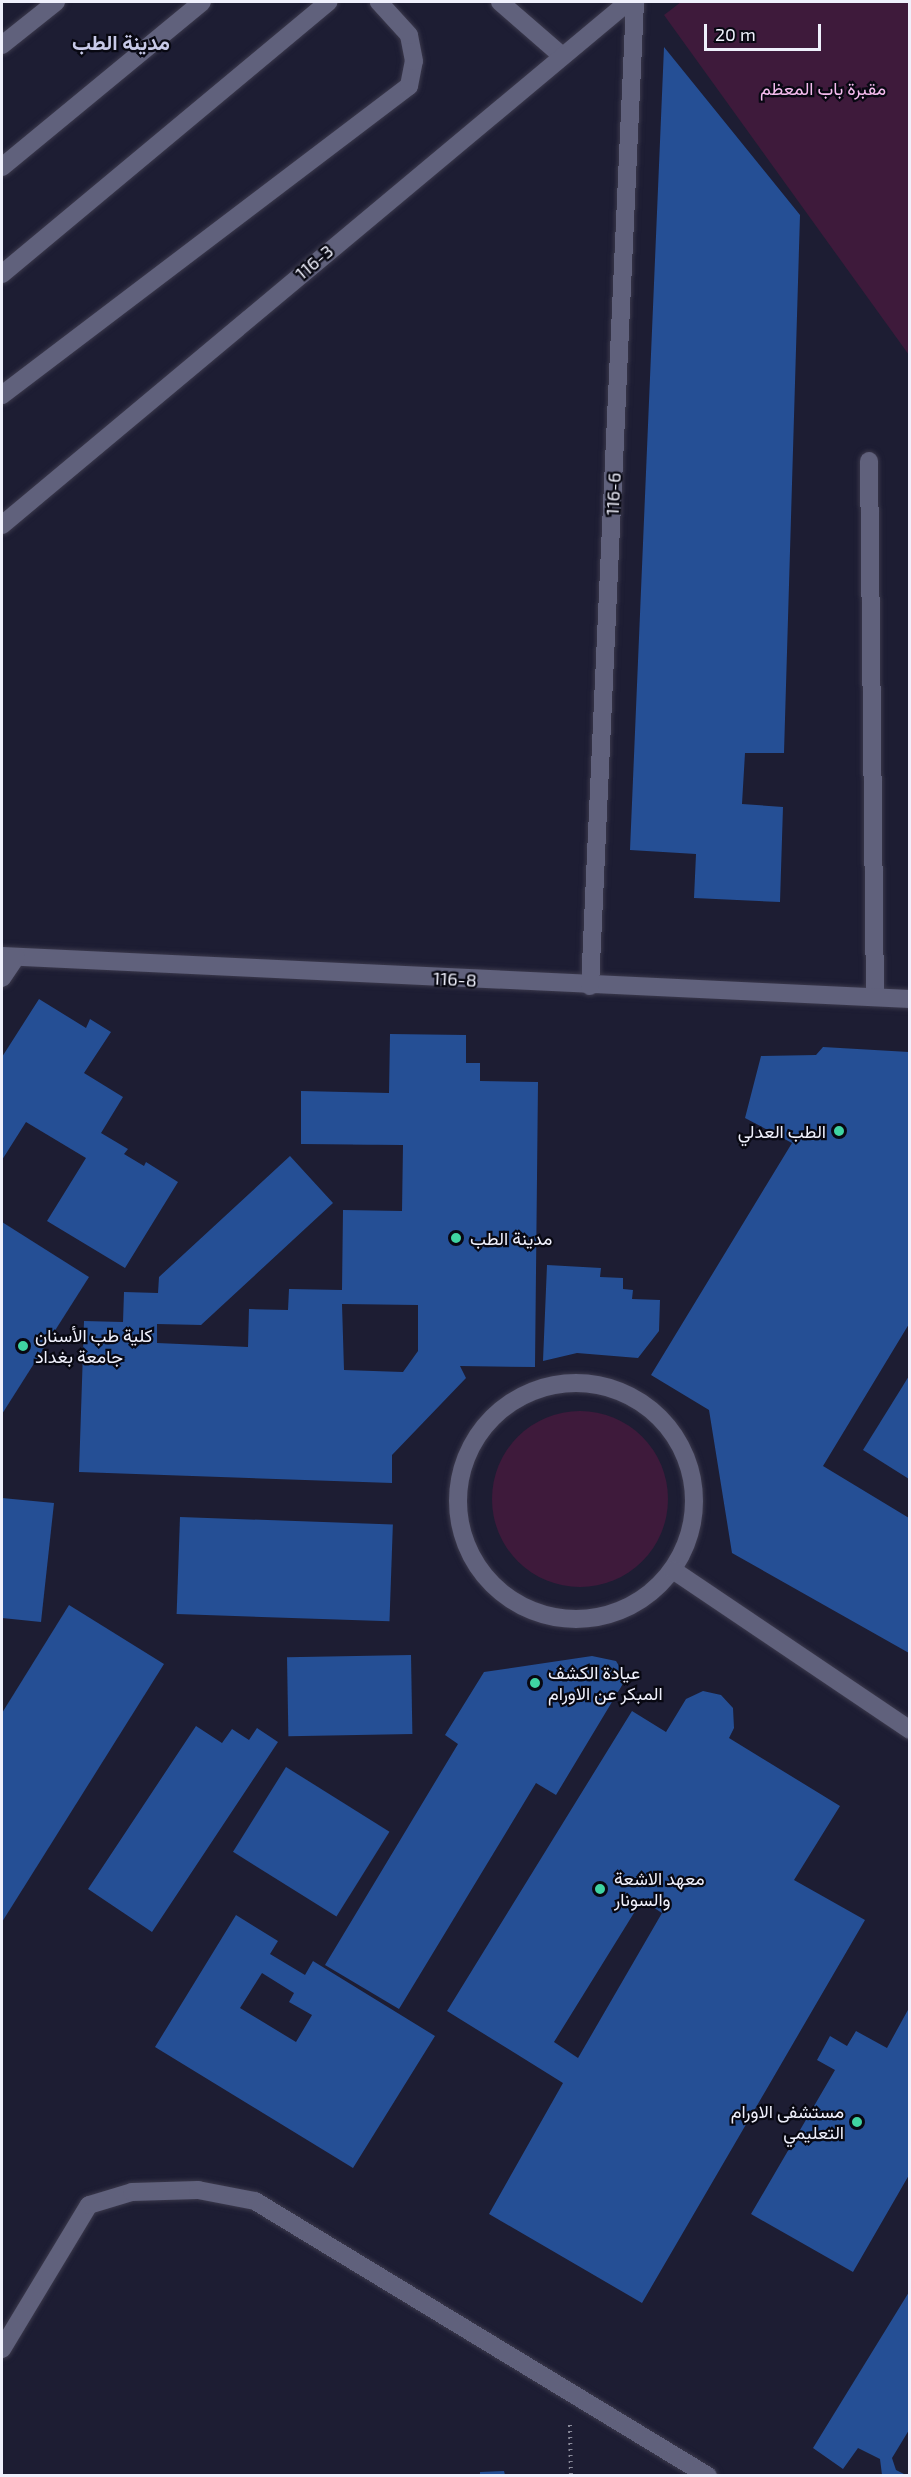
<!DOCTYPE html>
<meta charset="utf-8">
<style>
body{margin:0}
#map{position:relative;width:911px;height:2477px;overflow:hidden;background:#1d1d33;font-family:"Exo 2",Vazirmatn,sans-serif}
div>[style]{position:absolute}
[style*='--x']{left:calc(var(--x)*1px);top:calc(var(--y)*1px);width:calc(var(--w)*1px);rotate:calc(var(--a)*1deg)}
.green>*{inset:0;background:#3e1a3b}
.round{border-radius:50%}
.building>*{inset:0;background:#254f95;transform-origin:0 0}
.path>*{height:4px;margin-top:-2px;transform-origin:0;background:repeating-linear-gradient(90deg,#888999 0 1.5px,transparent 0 6px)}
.roads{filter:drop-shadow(0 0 2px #3b394c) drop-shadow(0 0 2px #3b394c)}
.lane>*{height:18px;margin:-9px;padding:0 9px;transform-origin:9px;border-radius:9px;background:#60617c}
.street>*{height:18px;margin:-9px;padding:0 9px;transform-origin:9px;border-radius:9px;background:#60617c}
.street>.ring{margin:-9px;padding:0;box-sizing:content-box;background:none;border:18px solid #60617c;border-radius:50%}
.dots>*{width:16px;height:16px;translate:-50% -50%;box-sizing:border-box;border:3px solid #080812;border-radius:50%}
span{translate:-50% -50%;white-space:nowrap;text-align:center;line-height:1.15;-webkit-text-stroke:4.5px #080812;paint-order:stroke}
.park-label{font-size:18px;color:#f4bbed}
.street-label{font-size:18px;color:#eff0fc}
.poi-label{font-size:18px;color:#eff0fc}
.right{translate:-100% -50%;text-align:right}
.left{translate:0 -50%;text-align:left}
.quarter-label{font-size:21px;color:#c7c9e7;font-weight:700}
.frame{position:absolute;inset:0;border:3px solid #eff0fc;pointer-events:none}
.scale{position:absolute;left:704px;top:24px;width:117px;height:27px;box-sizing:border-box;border:3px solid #eff0fc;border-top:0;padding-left:8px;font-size:18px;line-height:21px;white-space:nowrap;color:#eff0fc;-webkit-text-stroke:4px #080812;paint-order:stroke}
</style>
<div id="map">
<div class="green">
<div style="clip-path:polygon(681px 2px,909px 2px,909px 355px,664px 15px)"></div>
<div class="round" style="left:492px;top:1411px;width:176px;height:176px"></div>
</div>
<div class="building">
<div style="clip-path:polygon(664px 47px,800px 215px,784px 753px,745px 753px,742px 804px,783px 807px,780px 902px,694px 898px,696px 854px,630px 850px)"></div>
<div style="clip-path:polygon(39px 999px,86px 1028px,90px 1019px,111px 1032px,84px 1073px,123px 1097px,101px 1133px,128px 1149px,124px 1154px,144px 1166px,146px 1162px,178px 1182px,125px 1268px,47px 1221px,86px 1158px,26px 1122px,2px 1160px,2px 1057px)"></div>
<div style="clip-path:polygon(evenodd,390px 1034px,466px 1035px,466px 1063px,480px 1063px,480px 1081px,538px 1082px,535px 1367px,460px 1366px,466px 1378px,392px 1455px,392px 1483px,79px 1472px,84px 1321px,123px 1322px,124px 1292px,158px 1293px,159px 1277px,290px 1156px,333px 1203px,201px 1325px,157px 1324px,157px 1343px,248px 1347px,249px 1309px,288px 1310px,289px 1289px,342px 1290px,343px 1210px,402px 1211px,403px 1145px,301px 1144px,301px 1091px,389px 1093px,390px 1034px,342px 1304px,418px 1305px,418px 1351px,403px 1372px,344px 1370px,342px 1304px)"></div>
<div style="clip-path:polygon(823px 1047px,909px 1052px,909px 1324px,823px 1466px,909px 1518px,909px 1653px,732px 1553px,709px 1410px,651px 1375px,792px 1143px,745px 1118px,761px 1056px,816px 1055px)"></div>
<div style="clip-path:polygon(2px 1222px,89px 1277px,2px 1414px)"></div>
<div style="clip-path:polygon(547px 1265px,601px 1268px,600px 1277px,623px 1278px,623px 1289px,633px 1290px,632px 1299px,660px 1300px,659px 1331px,638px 1358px,577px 1353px,543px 1361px)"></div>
<div style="clip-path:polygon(909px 1376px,909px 1479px,863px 1450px)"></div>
<div style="clip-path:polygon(2px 1498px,54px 1503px,41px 1622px,2px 1618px)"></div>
<div style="left:180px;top:1517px;width:213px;height:97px;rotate:2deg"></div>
<div style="clip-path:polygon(69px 1605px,164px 1664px,2px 1922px,2px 1713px)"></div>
<div style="left:411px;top:1655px;width:79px;height:124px;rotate:89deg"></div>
<div style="clip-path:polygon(592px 1656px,616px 1661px,624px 1674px,624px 1682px,556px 1795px,536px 1783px,399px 2009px,325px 1965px,458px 1744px,445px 1735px,484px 1672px)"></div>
<div style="clip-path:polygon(evenodd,703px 1691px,721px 1695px,733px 1708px,734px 1728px,729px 1738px,840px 1806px,794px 1880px,865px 1920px,642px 2303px,489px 2214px,563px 2083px,447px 2011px,632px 1711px,666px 1732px,686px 1699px,703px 1691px,642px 1900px,662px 1913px,578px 2058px,554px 2042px,642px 1900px)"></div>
<div style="clip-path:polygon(196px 1726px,222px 1743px,232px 1729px,249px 1740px,257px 1728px,278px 1742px,152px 1932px,88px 1889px)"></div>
<div style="left:286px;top:1767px;width:122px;height:100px;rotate:32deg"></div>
<div style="clip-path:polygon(evenodd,236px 1915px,278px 1941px,270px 1954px,305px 1975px,313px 1961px,435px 2036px,353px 2168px,155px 2047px,236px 1915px,262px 1973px,294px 1993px,289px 2002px,312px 2015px,296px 2042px,240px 2008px,262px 1973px)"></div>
<div style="clip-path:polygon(909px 2008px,909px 2175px,853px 2272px,751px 2214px,835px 2070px,817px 2060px,830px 2036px,847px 2046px,856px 2031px,887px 2048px)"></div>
<div style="clip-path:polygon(909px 2292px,909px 2430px,892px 2458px,896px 2470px,906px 2475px,882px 2475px,880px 2459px,858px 2448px,843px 2469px,813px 2448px)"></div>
<div style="clip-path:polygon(504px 2471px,505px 2475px,480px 2475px,480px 2472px)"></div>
</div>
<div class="path">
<div style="--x:570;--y:2425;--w:51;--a:88.9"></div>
</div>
<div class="roads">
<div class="lane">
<div style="--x:2;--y:45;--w:69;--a:-38.5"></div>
<div style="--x:2;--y:167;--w:259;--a:-39.5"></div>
<div style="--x:2;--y:274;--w:425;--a:-39.8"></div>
<div style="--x:2;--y:395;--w:511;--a:-37.21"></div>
<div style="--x:409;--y:86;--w:25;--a:-79"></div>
<div style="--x:414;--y:61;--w:26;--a:-101"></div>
<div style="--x:409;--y:35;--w:45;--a:-132.3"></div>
<div style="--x:869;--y:461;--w:536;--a:89.36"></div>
</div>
<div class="street">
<div style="--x:500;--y:2;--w:81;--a:41"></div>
<div style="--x:2;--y:525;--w:816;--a:-39.88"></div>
<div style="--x:2;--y:956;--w:909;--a:2.71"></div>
<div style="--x:2;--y:978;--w:25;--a:-56"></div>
<div style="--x:590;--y:986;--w:985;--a:-87.38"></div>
<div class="ring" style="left:458px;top:1383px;width:218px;height:218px"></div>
<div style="--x:673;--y:1570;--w:286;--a:34"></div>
<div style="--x:2;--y:2349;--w:168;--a:-58.9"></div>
<div style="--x:89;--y:2205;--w:45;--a:-16.8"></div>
<div style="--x:132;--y:2192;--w:66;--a:-1.7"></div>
<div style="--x:198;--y:2190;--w:58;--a:10.9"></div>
<div style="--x:255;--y:2201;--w:530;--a:31.26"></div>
</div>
</div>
<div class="dots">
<div style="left:839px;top:1131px;background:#3fd4a2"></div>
<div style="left:456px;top:1238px;background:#3fd4a2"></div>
<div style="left:23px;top:1346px;background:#3fd4a2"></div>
<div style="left:535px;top:1683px;background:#3fd4a2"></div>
<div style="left:600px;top:1889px;background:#3fd4a2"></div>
<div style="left:857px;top:2122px;background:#3fd4a2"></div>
</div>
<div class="park-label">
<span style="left:823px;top:88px">مقبرة باب المعظم</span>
</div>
<div class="street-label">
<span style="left:314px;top:262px;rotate:-40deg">116-3</span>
<span style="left:613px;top:494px;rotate:-87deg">116-6</span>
<span style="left:455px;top:979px;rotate:3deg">116-8</span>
</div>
<div class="poi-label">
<span class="right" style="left:826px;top:1131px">الطب العدلي</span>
<span class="left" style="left:470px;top:1238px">مدينة الطب</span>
<span class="left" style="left:35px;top:1346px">كلية طب الأسنان<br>جامعة بغداد</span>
<span class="left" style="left:548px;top:1683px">عيادة الكشف<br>المبكر عن الاورام</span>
<span class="left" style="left:614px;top:1889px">معهد الاشعة<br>والسونار</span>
<span class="right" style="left:844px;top:2122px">مستشفى الاورام<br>التعليمي</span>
</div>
<div class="quarter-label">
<span style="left:121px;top:42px">مدينة الطب</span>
</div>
<div class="frame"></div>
<div class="scale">20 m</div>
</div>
